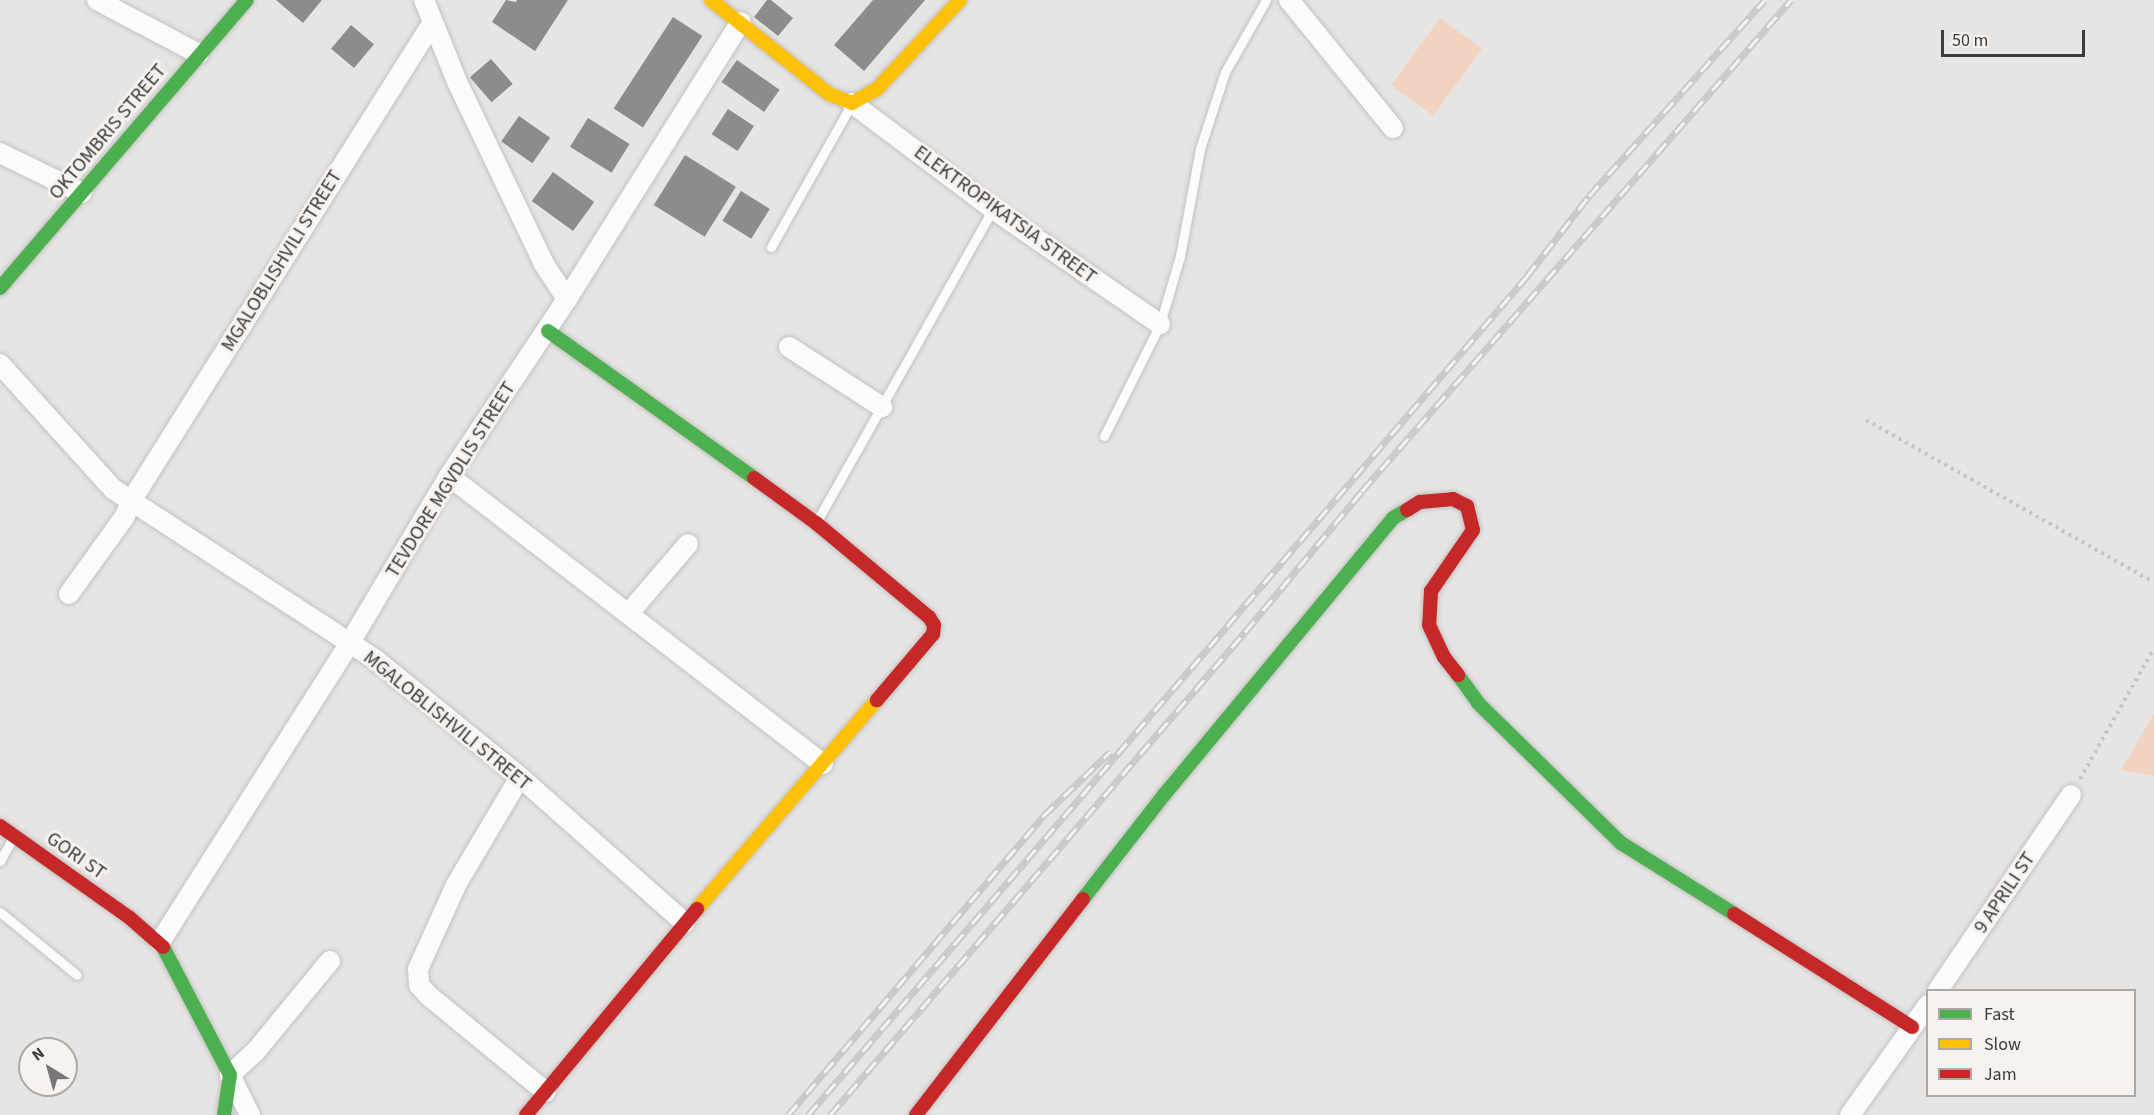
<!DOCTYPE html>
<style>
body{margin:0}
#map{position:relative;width:2154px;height:1115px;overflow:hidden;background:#e7e5e4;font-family:"Source Sans 3",sans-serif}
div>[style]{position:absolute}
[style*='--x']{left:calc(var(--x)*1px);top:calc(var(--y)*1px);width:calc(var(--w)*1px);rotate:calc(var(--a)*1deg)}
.green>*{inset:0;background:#f2d3bf;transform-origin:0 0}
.building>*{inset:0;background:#8e8c8b;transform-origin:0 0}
.path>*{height:4px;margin-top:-2px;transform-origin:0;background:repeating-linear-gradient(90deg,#c5c4c3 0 3px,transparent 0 7.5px)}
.roads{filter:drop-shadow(0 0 2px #c2c1c0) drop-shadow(0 0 2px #c2c1c0)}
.lane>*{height:9px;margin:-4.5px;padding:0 4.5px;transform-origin:4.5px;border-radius:4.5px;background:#fbfbfb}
.street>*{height:20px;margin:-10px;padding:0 10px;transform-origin:10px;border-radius:10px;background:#fbfbfb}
.fast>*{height:14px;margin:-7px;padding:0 7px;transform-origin:7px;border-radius:7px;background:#4caf50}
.slow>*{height:14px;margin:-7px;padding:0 7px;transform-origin:7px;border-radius:7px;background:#ffc107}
.jam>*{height:14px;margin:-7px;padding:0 7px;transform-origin:7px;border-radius:7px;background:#c62828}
.rail>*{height:7px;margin-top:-3.5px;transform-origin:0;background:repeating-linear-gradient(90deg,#f6f2f0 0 14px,#cac9c9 0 28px);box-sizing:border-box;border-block:2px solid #cac9c9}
span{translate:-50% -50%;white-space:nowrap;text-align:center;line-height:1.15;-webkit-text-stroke:6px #f6f2f0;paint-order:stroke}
.street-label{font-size:20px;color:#3c3b3a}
.legend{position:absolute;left:1926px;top:989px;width:210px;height:108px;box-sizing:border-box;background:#f6f2f0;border:2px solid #aca9a7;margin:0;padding:8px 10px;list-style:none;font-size:18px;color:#3c3b3a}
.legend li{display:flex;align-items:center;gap:12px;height:30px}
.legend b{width:30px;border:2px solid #aca9a7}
.north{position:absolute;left:18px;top:1037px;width:60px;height:60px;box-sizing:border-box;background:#f6f2f0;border:2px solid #aca9a7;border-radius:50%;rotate:323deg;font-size:16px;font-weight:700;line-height:24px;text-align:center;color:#3c3b3a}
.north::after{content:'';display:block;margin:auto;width:21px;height:27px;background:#787676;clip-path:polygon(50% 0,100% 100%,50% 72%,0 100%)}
.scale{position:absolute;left:1941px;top:30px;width:144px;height:27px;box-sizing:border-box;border:3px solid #3c3b3a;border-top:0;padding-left:8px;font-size:18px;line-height:21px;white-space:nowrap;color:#3c3b3a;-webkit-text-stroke:4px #f6f2f0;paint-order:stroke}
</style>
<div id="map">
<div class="green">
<div style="left:1440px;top:18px;width:52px;height:83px;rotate:36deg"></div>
<div style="clip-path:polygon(2154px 714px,2154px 776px,2121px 770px)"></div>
</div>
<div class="building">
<div style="clip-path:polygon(276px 0,322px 0,303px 23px)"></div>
<div style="clip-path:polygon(506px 0,516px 2px,517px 0,568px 0,535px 51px,492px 22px)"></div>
<div style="clip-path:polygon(767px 0,771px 0,793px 18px,778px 36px,754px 17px)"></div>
<div style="clip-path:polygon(873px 0,925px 0,864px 71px,834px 45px)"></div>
<div style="left:673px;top:17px;width:35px;height:109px;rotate:33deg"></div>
<div style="left:351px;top:25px;width:30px;height:31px;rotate:40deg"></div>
<div style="left:491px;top:59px;width:33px;height:28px;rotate:49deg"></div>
<div style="left:737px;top:60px;width:52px;height:27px;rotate:35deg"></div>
<div style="left:728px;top:109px;width:31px;height:30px;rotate:33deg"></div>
<div style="left:519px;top:116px;width:38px;height:31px;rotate:35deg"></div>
<div style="left:588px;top:118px;width:49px;height:34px;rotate:32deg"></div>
<div style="left:685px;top:155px;width:60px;height:59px;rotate:32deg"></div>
<div style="left:553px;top:172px;width:51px;height:36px;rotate:36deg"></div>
<div style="left:741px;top:191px;width:34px;height:35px;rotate:32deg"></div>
</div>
<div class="path">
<div style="--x:1866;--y:420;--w:330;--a:29.4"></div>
<div style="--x:2080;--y:779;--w:150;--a:-60.5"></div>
</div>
<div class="roads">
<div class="lane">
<div style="--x:771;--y:247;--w:163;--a:-60.6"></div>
<div style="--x:1104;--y:436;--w:125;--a:-63.4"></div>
<div style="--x:1160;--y:324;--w:71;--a:-73.6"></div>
<div style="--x:1180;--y:256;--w:109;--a:-79.4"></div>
<div style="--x:1200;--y:149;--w:81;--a:-72"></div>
<div style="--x:1225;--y:72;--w:83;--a:-60.3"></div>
<div style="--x:817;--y:521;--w:358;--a:-60.6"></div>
<div style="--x:0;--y:861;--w:26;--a:-61"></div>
<div style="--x:0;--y:912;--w:99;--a:39.3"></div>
</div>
<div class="street">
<div style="--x:97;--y:0;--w:115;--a:27.9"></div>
<div style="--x:1289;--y:0;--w:165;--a:50.9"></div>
<div style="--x:852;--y:103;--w:176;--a:36.9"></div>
<div style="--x:993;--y:209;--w:203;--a:34.6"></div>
<div style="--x:0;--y:153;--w:91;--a:26"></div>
<div style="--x:567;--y:299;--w:327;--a:-57.9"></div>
<div style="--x:789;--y:347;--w:111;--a:32.8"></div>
<div style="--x:0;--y:364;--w:169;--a:47.9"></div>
<div style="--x:113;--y:489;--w:314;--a:33"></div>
<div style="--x:376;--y:660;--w:186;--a:39.1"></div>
<div style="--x:520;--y:777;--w:220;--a:41.5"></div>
<div style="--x:449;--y:476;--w:472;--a:37.6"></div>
<div style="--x:69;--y:594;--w:96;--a:-54.3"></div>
<div style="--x:125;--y:516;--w:16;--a:-68"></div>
<div style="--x:131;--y:501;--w:566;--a:-57.77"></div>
<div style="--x:628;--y:614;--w:92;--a:-49.4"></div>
<div style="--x:520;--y:777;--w:123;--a:120.7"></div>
<div style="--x:457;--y:883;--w:94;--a:114.4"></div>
<div style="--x:418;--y:969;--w:16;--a:86"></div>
<div style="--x:419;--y:985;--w:15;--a:48"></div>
<div style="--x:429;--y:996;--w:151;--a:39.4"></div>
<div style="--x:160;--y:942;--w:353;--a:-57.6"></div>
<div style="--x:349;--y:644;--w:196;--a:-59.2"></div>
<div style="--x:449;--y:476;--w:213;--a:-56.3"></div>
<div style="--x:567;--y:299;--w:42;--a:-123.3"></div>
<div style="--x:544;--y:264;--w:199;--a:-115.5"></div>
<div style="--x:458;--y:84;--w:91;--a:-112"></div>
<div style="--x:1938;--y:990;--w:236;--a:-55.7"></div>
<div style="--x:250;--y:1115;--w:45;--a:-116.6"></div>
<div style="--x:230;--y:1075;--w:34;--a:-43"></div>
<div style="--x:255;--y:1052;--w:118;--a:-50.5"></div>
<div style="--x:1850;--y:1115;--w:135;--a:-54.7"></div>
</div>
<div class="fast">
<div style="--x:0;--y:288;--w:379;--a:-49.4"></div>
<div style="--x:548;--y:331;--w:253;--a:35.5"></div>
<div style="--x:1458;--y:675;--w:34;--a:54"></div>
<div style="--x:1478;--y:703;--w:200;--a:44.4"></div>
<div style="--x:1621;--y:843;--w:133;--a:32.1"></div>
<div style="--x:1083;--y:899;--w:132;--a:-52.1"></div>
<div style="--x:1164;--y:795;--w:359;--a:-50.4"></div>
<div style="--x:1393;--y:518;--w:16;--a:-30"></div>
<div style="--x:163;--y:947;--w:144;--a:62.4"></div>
<div style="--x:230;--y:1075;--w:40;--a:98.5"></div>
</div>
<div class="slow">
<div style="--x:711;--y:0;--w:151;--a:38.5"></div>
<div style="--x:829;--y:94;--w:25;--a:21"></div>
<div style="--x:852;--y:103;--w:29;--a:-29"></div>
<div style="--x:877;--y:89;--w:122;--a:-47"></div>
<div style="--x:697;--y:909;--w:276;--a:-49.3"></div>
</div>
<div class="jam">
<div style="--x:754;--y:478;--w:77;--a:36"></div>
<div style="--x:816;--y:523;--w:147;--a:39.8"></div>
<div style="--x:929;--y:617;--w:9;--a:58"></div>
<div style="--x:934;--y:625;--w:9;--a:96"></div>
<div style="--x:933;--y:634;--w:87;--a:130.3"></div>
<div style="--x:1407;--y:510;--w:15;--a:-32"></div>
<div style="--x:1420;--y:502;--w:33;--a:-5"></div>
<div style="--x:1453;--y:499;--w:16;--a:27"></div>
<div style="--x:1467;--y:506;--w:25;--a:76"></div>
<div style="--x:1473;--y:530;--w:74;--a:124.5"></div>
<div style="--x:1431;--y:591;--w:34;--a:93"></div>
<div style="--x:1429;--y:625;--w:35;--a:65"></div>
<div style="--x:1444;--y:657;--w:23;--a:52"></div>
<div style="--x:0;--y:826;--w:159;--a:35.3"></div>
<div style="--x:130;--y:918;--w:44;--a:41.3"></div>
<div style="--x:1734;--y:914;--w:211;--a:32.4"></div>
<div style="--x:526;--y:1115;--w:268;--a:-50.3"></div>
<div style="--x:916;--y:1115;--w:273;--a:-52.3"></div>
</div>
</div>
<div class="rail">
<div style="--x:788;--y:1115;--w:393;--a:-49.5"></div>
<div style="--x:1043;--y:816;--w:93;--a:-43.7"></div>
<div style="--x:808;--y:1115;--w:1105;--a:-49.4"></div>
<div style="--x:1527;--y:276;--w:101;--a:-52.2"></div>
<div style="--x:1589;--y:196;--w:263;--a:-48.1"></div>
<div style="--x:830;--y:1115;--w:637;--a:-49.33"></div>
<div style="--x:1245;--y:632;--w:183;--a:-50.3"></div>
<div style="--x:1362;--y:491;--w:652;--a:-48.86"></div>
</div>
<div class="street-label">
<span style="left:108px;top:132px;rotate:-50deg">OKTOMBRIS STREET</span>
<span style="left:1005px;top:215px;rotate:36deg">ELEKTROPIKATSIA STREET</span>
<span style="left:282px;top:261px;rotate:-58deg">MGALOBLISHVILI STREET</span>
<span style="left:451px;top:480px;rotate:-58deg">TEVDORE MGVDLIS STREET</span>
<span style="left:447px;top:721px;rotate:39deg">MGALOBLISHVILI STREET</span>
<span style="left:76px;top:856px;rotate:35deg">GORI ST</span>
<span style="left:2005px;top:893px;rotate:-56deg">9 APRILI ST</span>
</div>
<ul class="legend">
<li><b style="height:8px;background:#4caf50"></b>Fast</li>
<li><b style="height:8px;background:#ffc107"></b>Slow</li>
<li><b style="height:8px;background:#c62828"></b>Jam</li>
</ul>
<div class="north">N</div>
<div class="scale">50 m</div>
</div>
